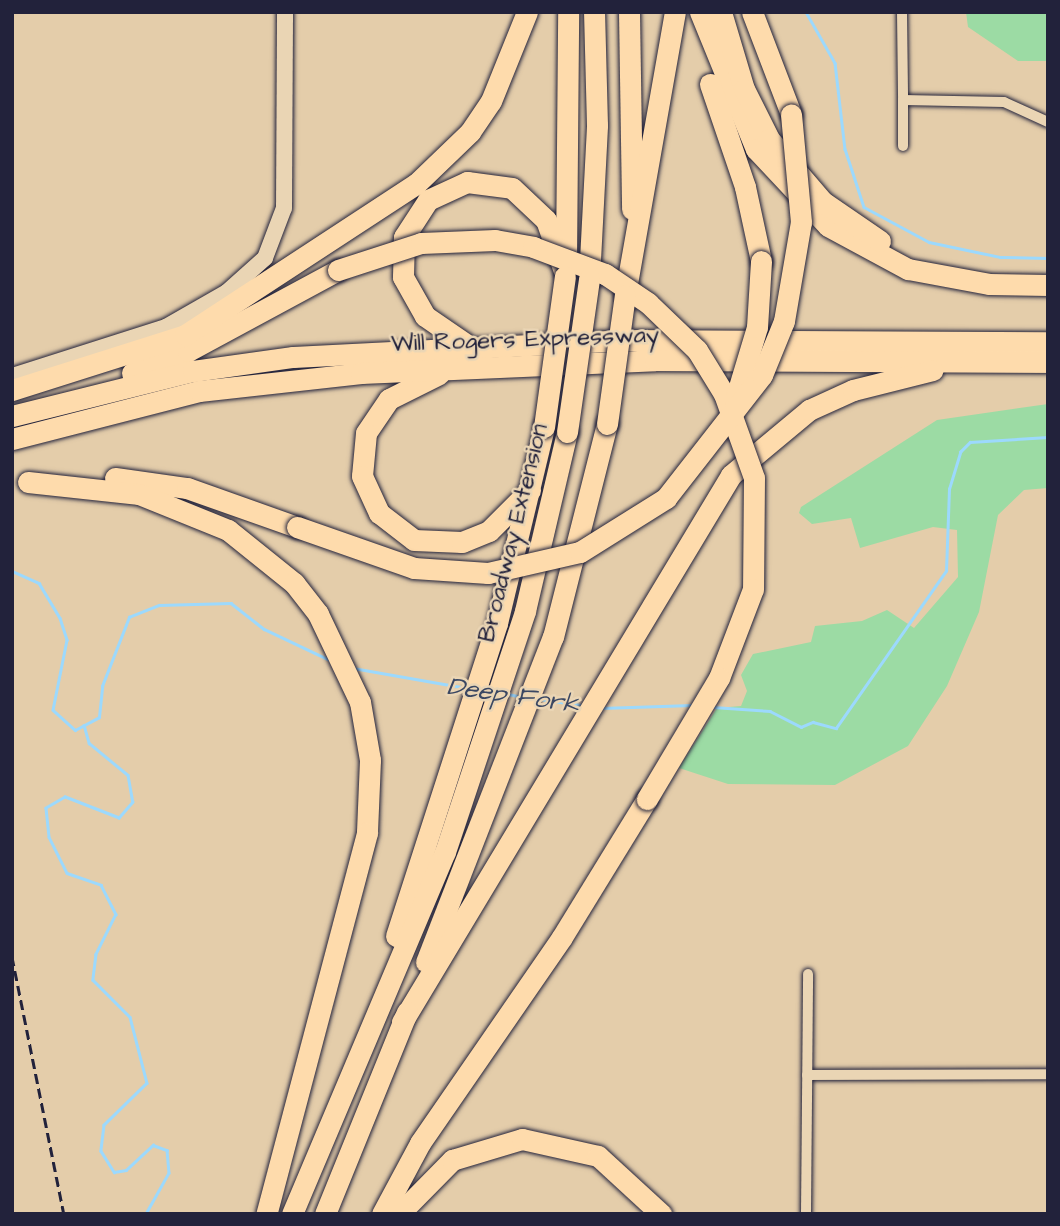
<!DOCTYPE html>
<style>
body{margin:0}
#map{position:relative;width:1060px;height:1226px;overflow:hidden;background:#e4cdaa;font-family:"Architects Daughter",sans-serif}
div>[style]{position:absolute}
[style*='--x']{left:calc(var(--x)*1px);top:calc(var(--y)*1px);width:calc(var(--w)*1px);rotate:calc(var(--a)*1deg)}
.green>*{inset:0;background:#9cdba4}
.stream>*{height:2.5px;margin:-1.25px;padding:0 1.25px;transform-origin:1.25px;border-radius:1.25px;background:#9cd9fd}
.roads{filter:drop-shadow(0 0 2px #22223b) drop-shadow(0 0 2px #22223b)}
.street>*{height:10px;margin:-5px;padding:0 5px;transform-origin:5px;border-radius:5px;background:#ead5b4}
.secondary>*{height:16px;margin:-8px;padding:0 8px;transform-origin:8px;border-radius:8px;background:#ead5b4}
.highway>*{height:21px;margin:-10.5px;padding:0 10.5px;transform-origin:10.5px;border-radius:10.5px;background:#fedbac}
.rail>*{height:2.5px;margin-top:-1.25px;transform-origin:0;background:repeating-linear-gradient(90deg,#22223b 0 10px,transparent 0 15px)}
.bridges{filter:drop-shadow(0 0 2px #22223b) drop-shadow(0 0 2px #22223b)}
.highway-bridge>*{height:21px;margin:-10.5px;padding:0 10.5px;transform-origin:10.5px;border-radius:10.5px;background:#fedbac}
span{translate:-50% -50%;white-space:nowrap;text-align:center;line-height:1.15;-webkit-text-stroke:5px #ead5b4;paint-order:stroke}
.street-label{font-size:24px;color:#22223b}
.water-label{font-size:26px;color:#3a4762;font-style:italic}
.frame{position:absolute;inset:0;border:14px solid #22223b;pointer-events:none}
</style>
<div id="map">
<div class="green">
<div style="clip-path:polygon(966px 12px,1048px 12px,1048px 61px,1018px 61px,968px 27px)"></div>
<div style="clip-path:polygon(1048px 404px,1048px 488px,1024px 490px,998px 515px,979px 612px,947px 686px,908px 746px,835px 785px,728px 784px,679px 768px,717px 708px,741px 706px,747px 691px,741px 675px,753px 654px,811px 642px,815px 626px,862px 621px,887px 610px,914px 628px,958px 577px,957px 530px,933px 527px,860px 548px,851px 518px,812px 524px,799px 513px,801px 507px,937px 420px)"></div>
</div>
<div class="stream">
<div style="--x:806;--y:12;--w:59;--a:60.4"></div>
<div style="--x:835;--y:63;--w:87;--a:83.4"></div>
<div style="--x:845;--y:149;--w:61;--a:71.9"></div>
<div style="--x:864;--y:207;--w:74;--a:28.3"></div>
<div style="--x:929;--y:242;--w:73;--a:11.9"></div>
<div style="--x:1000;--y:257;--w:48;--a:1.2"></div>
<div style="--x:12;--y:571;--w:30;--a:24"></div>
<div style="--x:39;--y:583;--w:41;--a:59"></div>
<div style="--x:60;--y:618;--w:23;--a:72"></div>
<div style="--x:67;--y:640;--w:71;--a:101.3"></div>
<div style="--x:53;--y:710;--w:30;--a:42"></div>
<div style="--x:75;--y:730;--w:27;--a:-28"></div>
<div style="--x:99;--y:717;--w:31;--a:-84"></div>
<div style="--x:102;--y:686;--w:74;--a:-68.6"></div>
<div style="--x:129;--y:617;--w:32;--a:-22"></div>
<div style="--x:159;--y:605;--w:72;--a:-1.6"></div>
<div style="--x:231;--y:603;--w:42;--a:38.2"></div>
<div style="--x:264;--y:629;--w:73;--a:25.2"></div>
<div style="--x:353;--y:668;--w:115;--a:10"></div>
<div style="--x:508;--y:694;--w:14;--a:12"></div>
<div style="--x:539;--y:699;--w:42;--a:8.1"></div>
<div style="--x:713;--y:707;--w:57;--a:4"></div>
<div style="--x:770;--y:711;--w:35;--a:27"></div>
<div style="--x:801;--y:727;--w:13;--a:-23"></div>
<div style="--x:813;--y:722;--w:24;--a:15"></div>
<div style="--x:836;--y:728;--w:192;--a:-55"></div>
<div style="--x:946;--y:571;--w:82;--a:-87.9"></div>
<div style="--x:949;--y:489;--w:39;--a:-73"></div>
<div style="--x:960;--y:452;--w:14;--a:-45"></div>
<div style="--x:970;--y:442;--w:78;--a:-3.7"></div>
<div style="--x:601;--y:708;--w:91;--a:-1.9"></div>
<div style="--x:84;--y:725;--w:19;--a:74"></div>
<div style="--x:89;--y:743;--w:50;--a:39.4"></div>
<div style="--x:128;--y:775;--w:27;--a:80"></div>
<div style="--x:133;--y:802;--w:21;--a:131"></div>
<div style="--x:119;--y:818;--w:58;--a:-158.7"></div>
<div style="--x:65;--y:797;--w:22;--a:150"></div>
<div style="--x:46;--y:808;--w:29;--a:84"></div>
<div style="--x:49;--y:837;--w:40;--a:63.4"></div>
<div style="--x:67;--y:873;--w:36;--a:19"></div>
<div style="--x:101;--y:885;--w:33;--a:63"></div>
<div style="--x:116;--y:914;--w:45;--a:116.6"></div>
<div style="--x:96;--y:954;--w:26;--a:97"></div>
<div style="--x:93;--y:980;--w:52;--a:45"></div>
<div style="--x:130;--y:1017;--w:68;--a:75.6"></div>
<div style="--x:147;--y:1083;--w:60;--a:135.7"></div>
<div style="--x:104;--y:1125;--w:26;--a:97"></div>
<div style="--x:101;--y:1151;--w:25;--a:58"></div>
<div style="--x:114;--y:1172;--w:12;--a:-9"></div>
<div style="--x:126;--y:1170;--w:37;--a:-43"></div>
<div style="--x:153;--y:1145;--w:15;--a:20"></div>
<div style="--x:167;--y:1150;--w:23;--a:85"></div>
<div style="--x:169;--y:1173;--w:47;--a:119.3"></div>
</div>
<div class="roads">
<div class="street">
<div style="--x:902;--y:12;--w:88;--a:89.3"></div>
<div style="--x:903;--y:146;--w:46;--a:-90"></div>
<div style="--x:903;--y:100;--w:101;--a:1.1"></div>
<div style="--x:1004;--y:102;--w:48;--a:24.4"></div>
<div style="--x:807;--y:1075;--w:241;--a:-0.2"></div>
<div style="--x:806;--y:1214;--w:240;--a:-89.5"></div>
</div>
<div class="secondary">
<div style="--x:12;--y:376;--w:162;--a:-17.7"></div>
<div style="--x:166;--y:327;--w:70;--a:-29.8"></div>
<div style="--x:227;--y:292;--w:51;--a:-41.8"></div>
<div style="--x:265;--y:258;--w:53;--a:-69.2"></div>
<div style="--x:284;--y:208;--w:196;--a:-89.7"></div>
</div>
<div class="highway">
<div style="--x:629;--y:12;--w:197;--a:89.1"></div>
<div style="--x:700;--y:12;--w:148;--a:67.8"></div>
<div style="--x:756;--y:149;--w:105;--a:46.9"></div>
<div style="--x:828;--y:226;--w:91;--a:28.3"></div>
<div style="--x:908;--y:269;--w:82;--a:10.5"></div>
<div style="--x:989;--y:284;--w:59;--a:1"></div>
<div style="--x:721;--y:12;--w:80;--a:73.4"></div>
<div style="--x:744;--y:89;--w:56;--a:63.4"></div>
<div style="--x:769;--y:139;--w:83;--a:49.4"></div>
<div style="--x:823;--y:202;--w:69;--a:34.4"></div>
<div style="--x:752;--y:12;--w:109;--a:69.1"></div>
<div style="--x:710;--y:84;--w:109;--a:71.2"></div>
<div style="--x:745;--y:187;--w:76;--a:77.8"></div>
<div style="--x:566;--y:262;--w:250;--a:-89.5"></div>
<div style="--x:589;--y:279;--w:154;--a:-87"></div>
<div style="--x:597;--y:125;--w:113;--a:-91.5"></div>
<div style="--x:625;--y:295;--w:287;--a:-80"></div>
<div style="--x:470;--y:347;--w:55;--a:-145.4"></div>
<div style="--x:425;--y:316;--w:45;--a:-119.4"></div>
<div style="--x:403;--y:277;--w:40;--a:-88.6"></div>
<div style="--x:404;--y:237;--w:44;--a:-57"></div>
<div style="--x:428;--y:200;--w:43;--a:-24.8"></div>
<div style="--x:467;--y:182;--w:45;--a:7.6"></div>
<div style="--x:512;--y:188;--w:47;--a:43.3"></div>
<div style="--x:546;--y:220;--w:54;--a:70.6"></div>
<div style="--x:132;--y:373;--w:60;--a:-21.4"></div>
<div style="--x:188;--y:351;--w:170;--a:-28.4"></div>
<div style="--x:439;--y:374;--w:56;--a:153.4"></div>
<div style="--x:389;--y:399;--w:41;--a:124.1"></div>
<div style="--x:366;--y:433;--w:43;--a:95.3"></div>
<div style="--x:362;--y:476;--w:41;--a:65.3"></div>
<div style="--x:379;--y:513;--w:44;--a:37.6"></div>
<div style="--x:414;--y:540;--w:48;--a:2.4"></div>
<div style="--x:462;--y:542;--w:29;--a:-22"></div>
<div style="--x:489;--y:531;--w:58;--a:-45"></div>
<div style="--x:12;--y:390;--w:182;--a:-17.6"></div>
<div style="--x:185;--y:335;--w:276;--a:-33.2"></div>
<div style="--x:416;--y:184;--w:75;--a:-43.9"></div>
<div style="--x:470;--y:132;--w:37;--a:-56"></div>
<div style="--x:491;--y:101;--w:96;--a:-68"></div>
<div style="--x:12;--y:416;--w:187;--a:-14"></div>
<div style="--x:193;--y:371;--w:101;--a:-8"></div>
<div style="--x:293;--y:357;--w:331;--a:-2.9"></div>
<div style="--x:624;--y:340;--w:424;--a:0.3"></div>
<div style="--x:12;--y:439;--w:193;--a:-14.4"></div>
<div style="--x:199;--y:391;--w:163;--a:-6.3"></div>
<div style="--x:361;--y:373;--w:294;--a:-2.5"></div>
<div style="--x:655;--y:360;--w:393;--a:0.3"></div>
<div style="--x:115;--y:478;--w:73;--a:7.9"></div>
<div style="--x:187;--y:488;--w:117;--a:19.5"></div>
<div style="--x:28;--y:482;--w:112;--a:6.2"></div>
<div style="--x:139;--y:494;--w:96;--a:22"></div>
<div style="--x:228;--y:530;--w:85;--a:38.8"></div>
<div style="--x:294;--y:583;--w:39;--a:52"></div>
<div style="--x:318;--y:614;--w:98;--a:64.5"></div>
<div style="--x:360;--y:702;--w:59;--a:80.2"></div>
<div style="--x:370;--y:760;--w:73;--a:92.4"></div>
<div style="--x:367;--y:833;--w:394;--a:104.8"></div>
<div style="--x:396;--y:936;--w:329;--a:-72.1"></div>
<div style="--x:497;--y:623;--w:202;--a:-76.5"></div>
<div style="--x:426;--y:962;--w:349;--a:-68.7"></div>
<div style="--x:553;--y:637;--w:220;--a:-75.8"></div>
<div style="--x:402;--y:1022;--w:638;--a:-58.97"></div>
<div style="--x:731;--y:475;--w:102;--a:-39.8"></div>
<div style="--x:809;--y:410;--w:48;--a:-24.4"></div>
<div style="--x:853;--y:390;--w:82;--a:-14"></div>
<div style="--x:292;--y:1214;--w:393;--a:-67.1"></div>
<div style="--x:445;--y:852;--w:254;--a:-71.6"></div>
<div style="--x:525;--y:611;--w:184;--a:-76.8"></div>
<div style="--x:325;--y:1214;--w:218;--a:-67.9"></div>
<div style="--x:382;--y:1214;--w:81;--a:-61.8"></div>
<div style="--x:420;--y:1143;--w:250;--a:-55.4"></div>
<div style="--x:562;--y:937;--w:162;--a:-58.4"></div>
<div style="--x:399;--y:1214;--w:76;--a:-45.5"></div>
<div style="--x:452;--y:1160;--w:73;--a:-16.7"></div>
<div style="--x:522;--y:1139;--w:78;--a:12.6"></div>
<div style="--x:598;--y:1156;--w:86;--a:42.6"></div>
</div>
</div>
<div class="rail">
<div style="--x:12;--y:956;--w:263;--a:78.6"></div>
</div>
<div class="bridges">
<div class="highway-bridge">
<div style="--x:338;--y:270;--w:87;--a:-18"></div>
<div style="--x:421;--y:243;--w:74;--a:-2.3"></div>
<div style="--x:495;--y:240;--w:39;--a:10"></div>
<div style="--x:533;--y:247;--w:77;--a:20.6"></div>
<div style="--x:605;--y:274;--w:52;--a:34"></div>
<div style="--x:648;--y:303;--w:68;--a:43.8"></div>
<div style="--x:697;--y:350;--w:52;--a:58.5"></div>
<div style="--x:724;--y:394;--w:89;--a:70.3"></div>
<div style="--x:754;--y:478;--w:111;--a:90.5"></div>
<div style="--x:753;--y:589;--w:95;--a:110.9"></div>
<div style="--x:719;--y:678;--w:141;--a:120.8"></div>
<div style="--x:735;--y:400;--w:76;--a:-73.2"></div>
<div style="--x:757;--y:327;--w:66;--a:-86.5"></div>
<div style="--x:607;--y:424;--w:130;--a:-82.1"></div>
<div style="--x:544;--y:427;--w:152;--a:-82.1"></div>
<div style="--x:567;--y:432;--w:155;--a:-81.8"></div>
<div style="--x:297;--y:527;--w:124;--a:19.3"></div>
<div style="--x:414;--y:568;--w:74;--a:3.9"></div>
<div style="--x:488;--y:573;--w:94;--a:-12.9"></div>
<div style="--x:580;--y:552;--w:102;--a:-32.1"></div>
<div style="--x:666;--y:498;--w:156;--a:-52"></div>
<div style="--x:762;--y:375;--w:58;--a:-67.8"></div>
<div style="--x:784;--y:321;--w:100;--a:-80.3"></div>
<div style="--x:801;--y:222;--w:108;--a:-95.3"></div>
</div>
</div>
<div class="street-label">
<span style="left:525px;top:340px;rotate:-2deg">Will Rogers Expressway</span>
<span style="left:514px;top:533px;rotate:-76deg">Broadway Extension</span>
</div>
<div class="water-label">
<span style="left:513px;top:696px;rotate:8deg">Deep Fork</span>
</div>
<div class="frame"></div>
</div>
